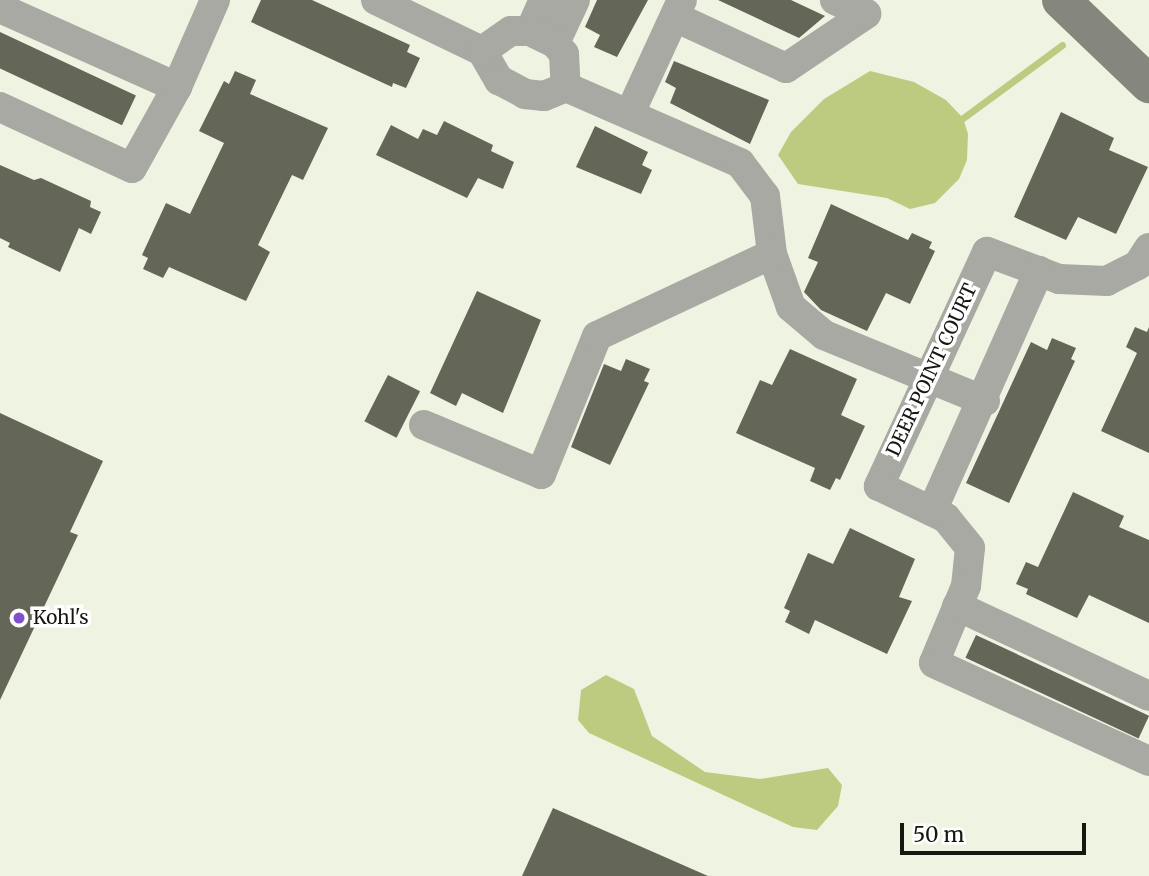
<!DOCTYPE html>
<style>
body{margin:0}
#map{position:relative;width:1149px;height:876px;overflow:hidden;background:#eff3e1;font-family:Merriweather,serif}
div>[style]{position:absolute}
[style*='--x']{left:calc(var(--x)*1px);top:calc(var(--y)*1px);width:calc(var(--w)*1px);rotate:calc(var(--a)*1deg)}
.water>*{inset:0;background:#bdcb81}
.stream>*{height:7px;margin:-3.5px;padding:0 3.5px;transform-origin:3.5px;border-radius:3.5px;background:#bdcb81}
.building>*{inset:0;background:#646758;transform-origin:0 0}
.minor>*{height:30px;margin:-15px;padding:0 15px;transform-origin:15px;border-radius:15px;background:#a8a9a2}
.secondary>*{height:38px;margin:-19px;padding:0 19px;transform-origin:19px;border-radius:19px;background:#85877d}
.dots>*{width:19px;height:19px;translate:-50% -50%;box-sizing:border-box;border:4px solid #fff;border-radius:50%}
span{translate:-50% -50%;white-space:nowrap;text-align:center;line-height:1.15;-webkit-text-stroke:7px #fff;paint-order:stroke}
.street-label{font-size:19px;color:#161711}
.poi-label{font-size:19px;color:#161711}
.left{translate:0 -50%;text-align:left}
.scale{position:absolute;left:900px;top:823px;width:186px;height:32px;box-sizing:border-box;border:4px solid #161711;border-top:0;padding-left:9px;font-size:21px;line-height:24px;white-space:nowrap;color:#161711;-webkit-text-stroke:5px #fff;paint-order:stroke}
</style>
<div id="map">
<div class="water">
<div style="clip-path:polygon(870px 71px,914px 82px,946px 100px,963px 118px,968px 134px,967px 160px,959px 179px,935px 203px,910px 209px,887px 198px,798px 184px,778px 155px,791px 132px,824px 99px)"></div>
<div style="clip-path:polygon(606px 675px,634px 689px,652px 736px,705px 772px,760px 779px,828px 768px,842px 785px,838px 806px,817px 830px,793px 827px,589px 733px,578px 720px,581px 690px)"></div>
</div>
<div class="stream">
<div style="--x:963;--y:118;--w:123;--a:-36.4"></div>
</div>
<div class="building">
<div style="clip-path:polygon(261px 0,312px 0,410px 45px,407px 52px,420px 58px,406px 88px,393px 83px,392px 87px,251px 22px)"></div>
<div style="clip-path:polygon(597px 0,648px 0,617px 57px,594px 47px,600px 35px,585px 27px)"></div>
<div style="clip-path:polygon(718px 0,791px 0,825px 16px,799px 38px)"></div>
<div style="left:0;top:32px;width:150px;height:33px;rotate:25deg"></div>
<div style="clip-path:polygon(674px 61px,769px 100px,750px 144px,670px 103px,676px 88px,665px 82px)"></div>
<div style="clip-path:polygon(235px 71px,256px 80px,250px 94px,328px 128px,303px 180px,292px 175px,258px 245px,270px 252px,246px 301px,169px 267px,163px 278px,143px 269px,148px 258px,142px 255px,166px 203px,190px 214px,224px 143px,199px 131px,224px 81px,229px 84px)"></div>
<div style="clip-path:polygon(1061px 112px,1114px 138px,1109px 150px,1148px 167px,1116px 234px,1078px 217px,1066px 240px,1014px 217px)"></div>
<div style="clip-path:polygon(444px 121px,493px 145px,491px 151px,514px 162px,503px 189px,478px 178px,467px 198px,376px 155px,391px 125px,418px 139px,423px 129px,437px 135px)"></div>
<div style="clip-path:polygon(595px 126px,648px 152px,642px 165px,652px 170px,641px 194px,576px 167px)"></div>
<div style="clip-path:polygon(0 165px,34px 180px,41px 178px,91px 201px,90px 207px,101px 212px,91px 234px,79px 228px,60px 272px,8px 247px,10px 243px,0 238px)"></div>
<div style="clip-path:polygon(831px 204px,908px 240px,912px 233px,932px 242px,929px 248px,935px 251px,910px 304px,886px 293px,867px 331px,821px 310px,804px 292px,818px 262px,808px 258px)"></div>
<div style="clip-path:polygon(477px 291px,541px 320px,503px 413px,462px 393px,456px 406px,430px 393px)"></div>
<div style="clip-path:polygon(1135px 327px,1147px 332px,1149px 327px,1149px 453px,1101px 431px,1137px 353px,1126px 347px)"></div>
<div style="clip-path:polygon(1052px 338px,1076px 348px,1071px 359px,1075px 361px,1009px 503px,966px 483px,1031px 342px,1047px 350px)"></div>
<div style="clip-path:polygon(790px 349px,857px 379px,841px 415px,865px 426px,840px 480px,836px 478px,830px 490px,810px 481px,815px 468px,736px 433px,760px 380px,772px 385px)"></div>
<div style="clip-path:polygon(626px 359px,650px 369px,644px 381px,649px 383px,610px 465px,571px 447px,604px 364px,621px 371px)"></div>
<div style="left:388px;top:375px;width:36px;height:52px;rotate:27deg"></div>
<div style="clip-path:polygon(0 413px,103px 461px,70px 532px,78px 535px,0 700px)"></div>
<div style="clip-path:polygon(1073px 492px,1124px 516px,1119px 527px,1149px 540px,1149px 623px,1089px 595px,1077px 618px,1026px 594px,1028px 589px,1016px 584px,1026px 562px,1038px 567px)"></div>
<div style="clip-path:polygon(850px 528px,915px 559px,899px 597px,912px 601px,887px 654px,815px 620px,809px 634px,785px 622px,790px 611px,784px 608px,808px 553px,833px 564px)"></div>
<div style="left:976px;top:635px;width:191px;height:25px;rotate:25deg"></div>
<div style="clip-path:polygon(553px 808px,708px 876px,522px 876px)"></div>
</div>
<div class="minor">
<div style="--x:376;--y:0;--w:118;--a:25.7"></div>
<div style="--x:482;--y:51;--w:34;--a:60"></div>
<div style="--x:499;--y:80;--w:30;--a:28"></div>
<div style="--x:525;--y:94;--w:19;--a:6"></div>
<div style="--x:544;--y:96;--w:24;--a:-22"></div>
<div style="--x:566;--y:87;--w:190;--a:23.6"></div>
<div style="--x:740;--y:163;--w:41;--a:52.9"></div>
<div style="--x:765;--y:196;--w:58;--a:83.1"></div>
<div style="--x:772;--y:254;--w:56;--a:70.3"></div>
<div style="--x:791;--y:307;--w:43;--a:40.3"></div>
<div style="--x:824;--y:335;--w:174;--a:22.3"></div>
<div style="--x:0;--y:8;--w:194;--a:24.1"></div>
<div style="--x:675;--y:17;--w:122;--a:24.7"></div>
<div style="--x:786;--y:68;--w:97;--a:-34"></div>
<div style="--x:866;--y:14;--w:34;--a:-156"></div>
<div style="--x:530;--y:31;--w:34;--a:-66"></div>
<div style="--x:555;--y:43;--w:47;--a:-65.1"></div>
<div style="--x:482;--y:51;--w:35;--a:-35"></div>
<div style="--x:511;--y:31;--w:19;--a:0"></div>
<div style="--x:530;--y:31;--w:28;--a:26"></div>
<div style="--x:555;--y:43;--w:14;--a:51"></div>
<div style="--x:564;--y:54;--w:33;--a:87"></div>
<div style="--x:0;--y:107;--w:145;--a:24.8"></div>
<div style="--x:132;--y:168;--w:93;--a:-60.9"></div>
<div style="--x:177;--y:87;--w:95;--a:-66.4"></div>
<div style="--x:630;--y:113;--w:124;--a:-65.3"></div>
<div style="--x:1149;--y:248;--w:20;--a:123"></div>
<div style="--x:1138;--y:265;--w:35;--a:153"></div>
<div style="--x:1107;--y:281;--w:48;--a:-177.6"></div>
<div style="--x:1059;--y:279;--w:77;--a:-159.4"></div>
<div style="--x:987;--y:252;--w:258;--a:114.8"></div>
<div style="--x:879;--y:486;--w:74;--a:25.5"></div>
<div style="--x:946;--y:518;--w:38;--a:51"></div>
<div style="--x:970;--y:548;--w:38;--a:96"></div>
<div style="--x:966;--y:586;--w:83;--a:112.6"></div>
<div style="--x:934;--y:663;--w:236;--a:24.5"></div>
<div style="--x:424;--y:425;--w:127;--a:22.7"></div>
<div style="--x:541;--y:474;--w:149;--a:-67.9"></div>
<div style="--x:597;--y:336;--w:193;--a:-25.1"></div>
<div style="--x:932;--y:511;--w:263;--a:-66"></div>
<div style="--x:957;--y:606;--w:212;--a:25.1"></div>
</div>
<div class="secondary">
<div style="--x:1061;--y:0;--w:122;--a:43.7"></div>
</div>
<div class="dots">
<div style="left:19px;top:618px;background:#7f52cb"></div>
</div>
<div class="street-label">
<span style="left:932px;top:370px;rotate:-65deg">DEER POINT COURT</span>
</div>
<div class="poi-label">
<span class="left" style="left:33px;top:618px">Kohl's</span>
</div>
<div class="scale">50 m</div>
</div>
